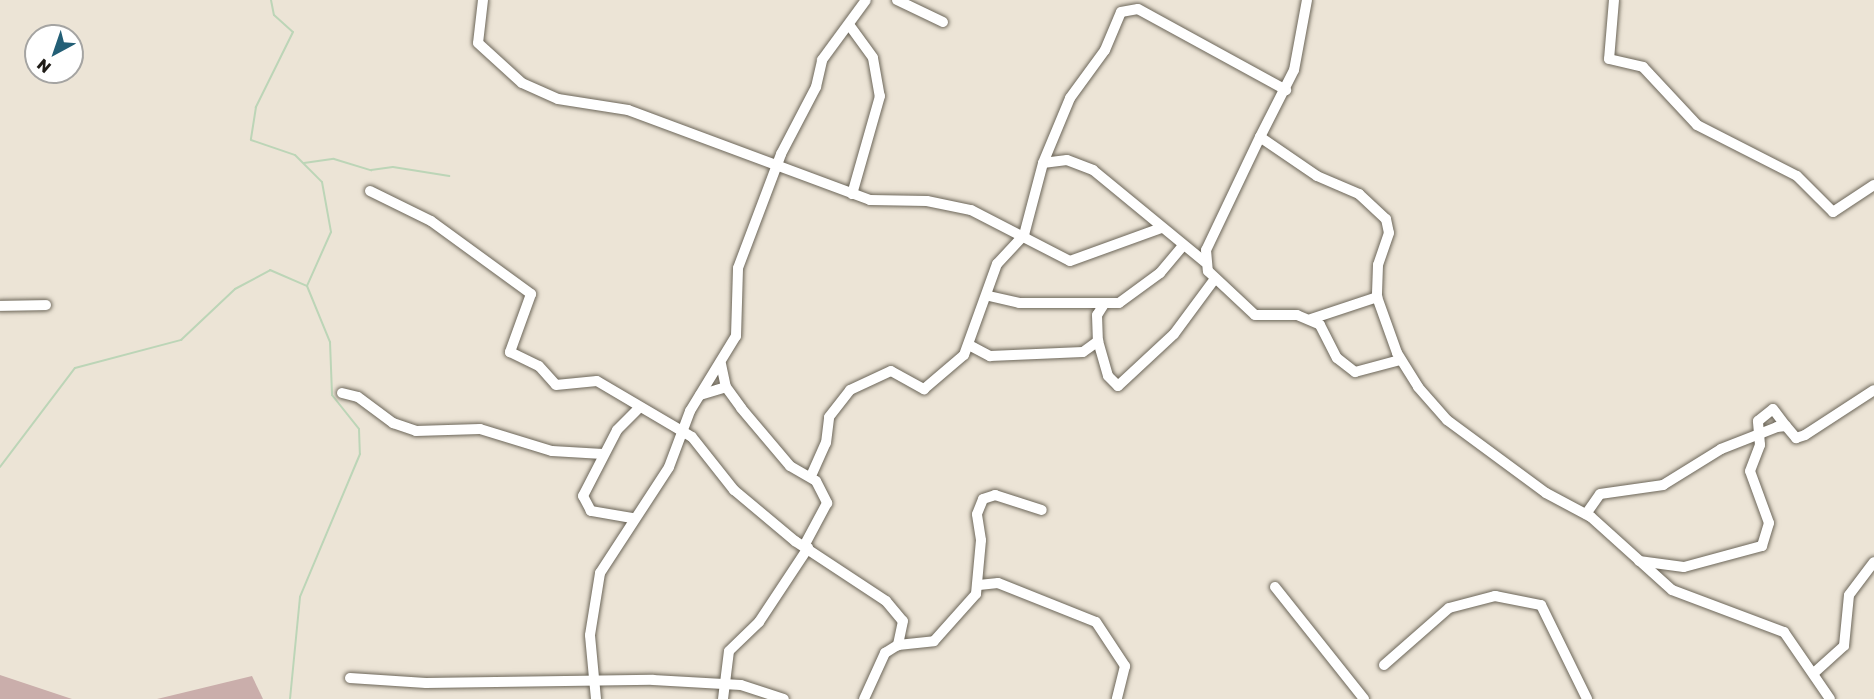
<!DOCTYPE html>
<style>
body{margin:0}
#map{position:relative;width:1874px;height:699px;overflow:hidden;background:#ece4d6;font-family:"Golos Text",sans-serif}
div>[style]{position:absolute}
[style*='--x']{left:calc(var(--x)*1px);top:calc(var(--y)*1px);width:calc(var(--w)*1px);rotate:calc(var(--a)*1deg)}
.green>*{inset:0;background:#caaeab}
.stream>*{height:2px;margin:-1px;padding:0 1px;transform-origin:1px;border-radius:1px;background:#bcd5b7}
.roads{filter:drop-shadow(0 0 2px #6c6659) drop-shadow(0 0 2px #6c6659)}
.street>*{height:10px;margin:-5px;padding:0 5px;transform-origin:5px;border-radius:5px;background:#fff}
span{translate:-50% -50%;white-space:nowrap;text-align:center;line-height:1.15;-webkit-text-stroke:4.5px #fff;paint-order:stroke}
.north{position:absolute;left:24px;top:24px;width:60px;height:60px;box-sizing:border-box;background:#fff;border:2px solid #a5a4a2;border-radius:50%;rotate:220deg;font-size:16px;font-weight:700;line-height:24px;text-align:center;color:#1e1b16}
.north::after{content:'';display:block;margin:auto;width:21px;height:27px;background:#235f76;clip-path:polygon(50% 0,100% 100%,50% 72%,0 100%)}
</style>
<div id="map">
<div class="green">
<div style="clip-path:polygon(0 675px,72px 699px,0 699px)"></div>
<div style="clip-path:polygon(252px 676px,263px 699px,157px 699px)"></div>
</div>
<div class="stream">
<div style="--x:271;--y:0;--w:15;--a:79"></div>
<div style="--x:274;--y:15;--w:25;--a:42"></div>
<div style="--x:293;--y:32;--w:84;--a:116.3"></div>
<div style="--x:256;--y:107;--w:33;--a:99"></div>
<div style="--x:251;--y:140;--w:46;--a:18.8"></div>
<div style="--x:295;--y:155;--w:38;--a:45"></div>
<div style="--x:322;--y:182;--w:51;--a:79.8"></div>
<div style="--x:331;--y:232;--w:59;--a:114"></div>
<div style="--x:307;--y:286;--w:61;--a:67.7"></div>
<div style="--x:330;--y:342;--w:53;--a:87.8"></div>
<div style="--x:332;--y:395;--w:43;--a:51.5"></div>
<div style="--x:359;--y:429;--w:25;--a:88"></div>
<div style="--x:360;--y:454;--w:155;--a:112.8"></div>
<div style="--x:300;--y:597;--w:102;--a:95.6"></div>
<div style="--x:304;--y:163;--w:30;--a:-8"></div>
<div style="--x:334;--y:159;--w:39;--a:17"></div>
<div style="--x:371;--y:170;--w:22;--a:-8"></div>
<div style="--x:393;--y:167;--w:57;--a:9.1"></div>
<div style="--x:0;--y:467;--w:124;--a:-52.9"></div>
<div style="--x:75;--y:368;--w:110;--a:-14.8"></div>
<div style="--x:181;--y:340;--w:74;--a:-43.4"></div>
<div style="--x:235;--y:289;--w:40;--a:-28"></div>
<div style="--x:270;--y:270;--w:40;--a:23.4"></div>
</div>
<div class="roads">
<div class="street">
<div style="--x:483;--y:0;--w:43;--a:96.6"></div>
<div style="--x:478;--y:43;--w:59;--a:42.3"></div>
<div style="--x:522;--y:83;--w:39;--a:24"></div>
<div style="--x:558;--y:99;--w:71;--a:8.9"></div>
<div style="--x:628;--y:110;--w:258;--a:20.4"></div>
<div style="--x:870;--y:200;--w:57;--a:1"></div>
<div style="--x:927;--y:201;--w:45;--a:11.6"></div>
<div style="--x:971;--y:210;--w:111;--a:27.3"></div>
<div style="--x:1070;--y:261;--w:97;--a:-19.9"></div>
<div style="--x:897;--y:0;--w:51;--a:25.6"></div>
<div style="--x:1307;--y:0;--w:71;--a:100.5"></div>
<div style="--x:1294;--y:70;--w:75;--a:116.9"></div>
<div style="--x:1260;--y:137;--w:69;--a:34.4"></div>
<div style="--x:1317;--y:176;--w:46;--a:23.2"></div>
<div style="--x:1359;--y:194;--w:37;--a:43"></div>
<div style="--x:1386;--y:219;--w:14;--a:78"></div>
<div style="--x:1389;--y:233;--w:34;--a:109"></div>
<div style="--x:1378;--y:265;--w:32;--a:92"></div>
<div style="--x:1377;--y:297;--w:59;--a:70.3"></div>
<div style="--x:1397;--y:353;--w:40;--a:58"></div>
<div style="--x:1418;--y:387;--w:44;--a:48.7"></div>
<div style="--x:1447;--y:420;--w:123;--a:36.4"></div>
<div style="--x:1546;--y:493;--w:51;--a:28.1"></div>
<div style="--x:1591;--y:517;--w:109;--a:42"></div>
<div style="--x:1672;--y:590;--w:120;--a:20.6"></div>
<div style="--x:1784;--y:632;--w:81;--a:55.5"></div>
<div style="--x:1614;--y:0;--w:59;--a:94.8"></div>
<div style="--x:1609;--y:59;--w:35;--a:13"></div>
<div style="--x:1643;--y:67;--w:79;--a:47"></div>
<div style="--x:1697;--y:125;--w:112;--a:27"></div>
<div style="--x:1797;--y:176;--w:51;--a:45"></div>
<div style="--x:1833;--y:212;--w:49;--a:-33.4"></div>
<div style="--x:850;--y:26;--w:39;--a:54"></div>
<div style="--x:873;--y:58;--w:39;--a:80"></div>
<div style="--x:880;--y:96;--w:102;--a:105.9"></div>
<div style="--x:1260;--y:137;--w:125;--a:115.5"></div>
<div style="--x:1206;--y:250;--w:21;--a:85"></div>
<div style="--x:1208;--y:271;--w:64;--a:43.1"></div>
<div style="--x:1255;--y:315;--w:42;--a:0"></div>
<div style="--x:1297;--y:315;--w:25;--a:23"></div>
<div style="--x:1320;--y:325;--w:37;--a:63"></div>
<div style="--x:1337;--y:358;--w:23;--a:38"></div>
<div style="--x:1355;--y:372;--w:47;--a:-14.9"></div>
<div style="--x:1043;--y:163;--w:24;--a:-7"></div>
<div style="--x:1067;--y:160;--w:28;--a:21"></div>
<div style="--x:1093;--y:170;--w:145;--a:39.4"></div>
<div style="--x:370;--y:191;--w:68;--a:26.2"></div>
<div style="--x:431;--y:221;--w:124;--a:36.1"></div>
<div style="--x:531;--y:294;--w:62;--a:109.9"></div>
<div style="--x:510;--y:352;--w:32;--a:26"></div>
<div style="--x:539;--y:366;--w:25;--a:48"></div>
<div style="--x:556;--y:385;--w:41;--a:-5.6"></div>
<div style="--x:597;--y:381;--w:110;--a:30.5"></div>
<div style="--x:692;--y:437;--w:68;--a:51.6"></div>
<div style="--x:734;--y:490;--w:80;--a:39.9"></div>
<div style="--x:795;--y:541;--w:109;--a:33.4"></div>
<div style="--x:886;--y:601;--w:26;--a:50"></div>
<div style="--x:903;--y:621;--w:25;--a:102"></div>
<div style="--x:989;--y:296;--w:31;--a:13"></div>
<div style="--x:1019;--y:303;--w:100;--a:0"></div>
<div style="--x:1119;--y:303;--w:51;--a:-36.2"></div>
<div style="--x:1160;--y:273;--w:34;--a:-50"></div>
<div style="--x:1104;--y:304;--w:13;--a:122"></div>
<div style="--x:1097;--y:315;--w:26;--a:88"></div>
<div style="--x:1098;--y:341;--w:36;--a:74"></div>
<div style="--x:1108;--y:376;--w:14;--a:45"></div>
<div style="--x:1118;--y:386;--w:76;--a:-42.9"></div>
<div style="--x:1174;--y:334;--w:67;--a:-53.5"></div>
<div style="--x:0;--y:306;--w:46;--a:-1.2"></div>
<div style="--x:1311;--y:319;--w:70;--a:-18.4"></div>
<div style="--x:969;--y:345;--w:24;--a:28"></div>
<div style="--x:990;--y:356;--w:93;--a:-2.5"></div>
<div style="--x:1083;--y:352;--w:19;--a:-36"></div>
<div style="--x:721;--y:364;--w:24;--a:78"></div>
<div style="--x:726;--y:387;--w:26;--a:54"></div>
<div style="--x:741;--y:408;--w:76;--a:49.8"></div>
<div style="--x:790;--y:466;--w:30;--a:30"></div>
<div style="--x:816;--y:481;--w:25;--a:63"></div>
<div style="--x:827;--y:503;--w:49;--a:118.1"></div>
<div style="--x:342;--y:393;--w:16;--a:14"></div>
<div style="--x:358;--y:397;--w:44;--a:36.6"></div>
<div style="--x:393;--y:423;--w:24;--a:19"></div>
<div style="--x:416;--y:431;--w:64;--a:-1.8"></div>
<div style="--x:480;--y:429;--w:75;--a:17"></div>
<div style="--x:552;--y:451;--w:51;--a:3.4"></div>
<div style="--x:700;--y:395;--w:27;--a:-17"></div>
<div style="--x:811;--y:476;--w:36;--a:-66"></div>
<div style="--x:826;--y:443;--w:26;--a:-83"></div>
<div style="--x:829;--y:417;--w:34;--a:-52"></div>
<div style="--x:850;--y:390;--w:45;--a:-24.9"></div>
<div style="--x:891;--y:371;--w:38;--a:29"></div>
<div style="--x:924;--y:389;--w:52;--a:-40.4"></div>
<div style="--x:964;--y:355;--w:97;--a:-70.1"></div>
<div style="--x:997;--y:264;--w:40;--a:-47"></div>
<div style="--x:1024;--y:235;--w:74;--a:-75.2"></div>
<div style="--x:1043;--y:163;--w:70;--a:-67.4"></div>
<div style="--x:1070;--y:98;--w:59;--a:-53.9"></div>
<div style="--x:1105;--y:50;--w:41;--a:-67.2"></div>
<div style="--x:1121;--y:12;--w:17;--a:-10"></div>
<div style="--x:1138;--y:9;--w:169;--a:28.7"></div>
<div style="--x:1586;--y:514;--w:24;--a:-55"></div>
<div style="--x:1600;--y:494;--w:64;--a:-8.1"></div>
<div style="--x:1663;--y:485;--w:68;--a:-31.8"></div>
<div style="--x:1721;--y:449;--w:60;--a:-21.4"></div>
<div style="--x:1777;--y:427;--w:9;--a:-6"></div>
<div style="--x:1786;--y:426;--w:16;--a:50"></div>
<div style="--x:1796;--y:438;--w:9;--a:-18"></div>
<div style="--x:1805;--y:435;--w:82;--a:-33.1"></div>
<div style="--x:632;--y:518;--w:42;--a:-170.3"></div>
<div style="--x:591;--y:511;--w:17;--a:-118"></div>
<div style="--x:583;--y:496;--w:74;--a:-62.7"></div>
<div style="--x:617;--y:430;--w:30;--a:-45"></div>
<div style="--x:1639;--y:561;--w:45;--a:7.6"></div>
<div style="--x:1684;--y:567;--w:81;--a:-15.1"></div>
<div style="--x:1762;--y:546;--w:24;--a:-73"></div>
<div style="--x:1769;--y:523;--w:55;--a:-110.1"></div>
<div style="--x:1750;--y:471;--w:28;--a:-69"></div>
<div style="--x:1760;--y:445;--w:24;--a:-95"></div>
<div style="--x:1758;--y:421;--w:19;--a:-39"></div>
<div style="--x:1773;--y:409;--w:21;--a:53"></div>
<div style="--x:979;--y:585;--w:19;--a:-6"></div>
<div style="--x:998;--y:583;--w:105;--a:21.7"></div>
<div style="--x:1096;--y:622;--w:53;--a:56.6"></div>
<div style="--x:1125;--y:666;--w:34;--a:104"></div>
<div style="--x:1275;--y:587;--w:143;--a:51.5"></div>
<div style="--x:1384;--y:665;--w:86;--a:-41.2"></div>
<div style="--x:1449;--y:608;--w:48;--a:-14.6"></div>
<div style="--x:1495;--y:596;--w:47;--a:11.1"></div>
<div style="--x:1541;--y:605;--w:105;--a:63.9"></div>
<div style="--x:1815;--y:672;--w:39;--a:-42"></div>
<div style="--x:1844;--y:646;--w:51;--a:-84.4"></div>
<div style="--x:1849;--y:595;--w:41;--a:-52.9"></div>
<div style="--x:350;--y:678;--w:76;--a:3.8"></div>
<div style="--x:426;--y:683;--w:227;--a:-0.8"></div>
<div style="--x:653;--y:680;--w:88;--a:3.3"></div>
<div style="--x:741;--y:685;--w:45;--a:18"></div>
<div style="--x:596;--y:699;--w:64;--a:-95.4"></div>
<div style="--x:590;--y:635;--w:63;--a:-80.8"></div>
<div style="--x:600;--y:573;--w:126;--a:-56.9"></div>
<div style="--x:669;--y:467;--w:60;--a:-69.4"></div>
<div style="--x:690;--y:411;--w:88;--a:-58.5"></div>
<div style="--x:736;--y:336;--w:68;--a:-88.3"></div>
<div style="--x:738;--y:268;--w:122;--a:-69.3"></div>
<div style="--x:781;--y:154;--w:76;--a:-62.4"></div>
<div style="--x:816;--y:87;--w:28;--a:-77"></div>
<div style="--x:822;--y:60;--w:74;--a:-53.7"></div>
<div style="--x:723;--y:699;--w:48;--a:-82.9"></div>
<div style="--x:729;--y:651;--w:42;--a:-44"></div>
<div style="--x:759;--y:622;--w:89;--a:-56.5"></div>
<div style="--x:864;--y:699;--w:51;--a:-65.5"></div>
<div style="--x:885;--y:653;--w:15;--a:-32"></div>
<div style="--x:898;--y:645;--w:36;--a:-6"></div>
<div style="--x:934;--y:641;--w:63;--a:-48.2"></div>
<div style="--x:976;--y:594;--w:54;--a:-84.7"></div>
<div style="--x:981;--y:540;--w:26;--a:-99"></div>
<div style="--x:977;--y:514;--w:16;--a:-68"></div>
<div style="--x:983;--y:499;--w:13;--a:-18"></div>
<div style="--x:995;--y:495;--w:49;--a:17.7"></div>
</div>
</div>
<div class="north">N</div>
</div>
